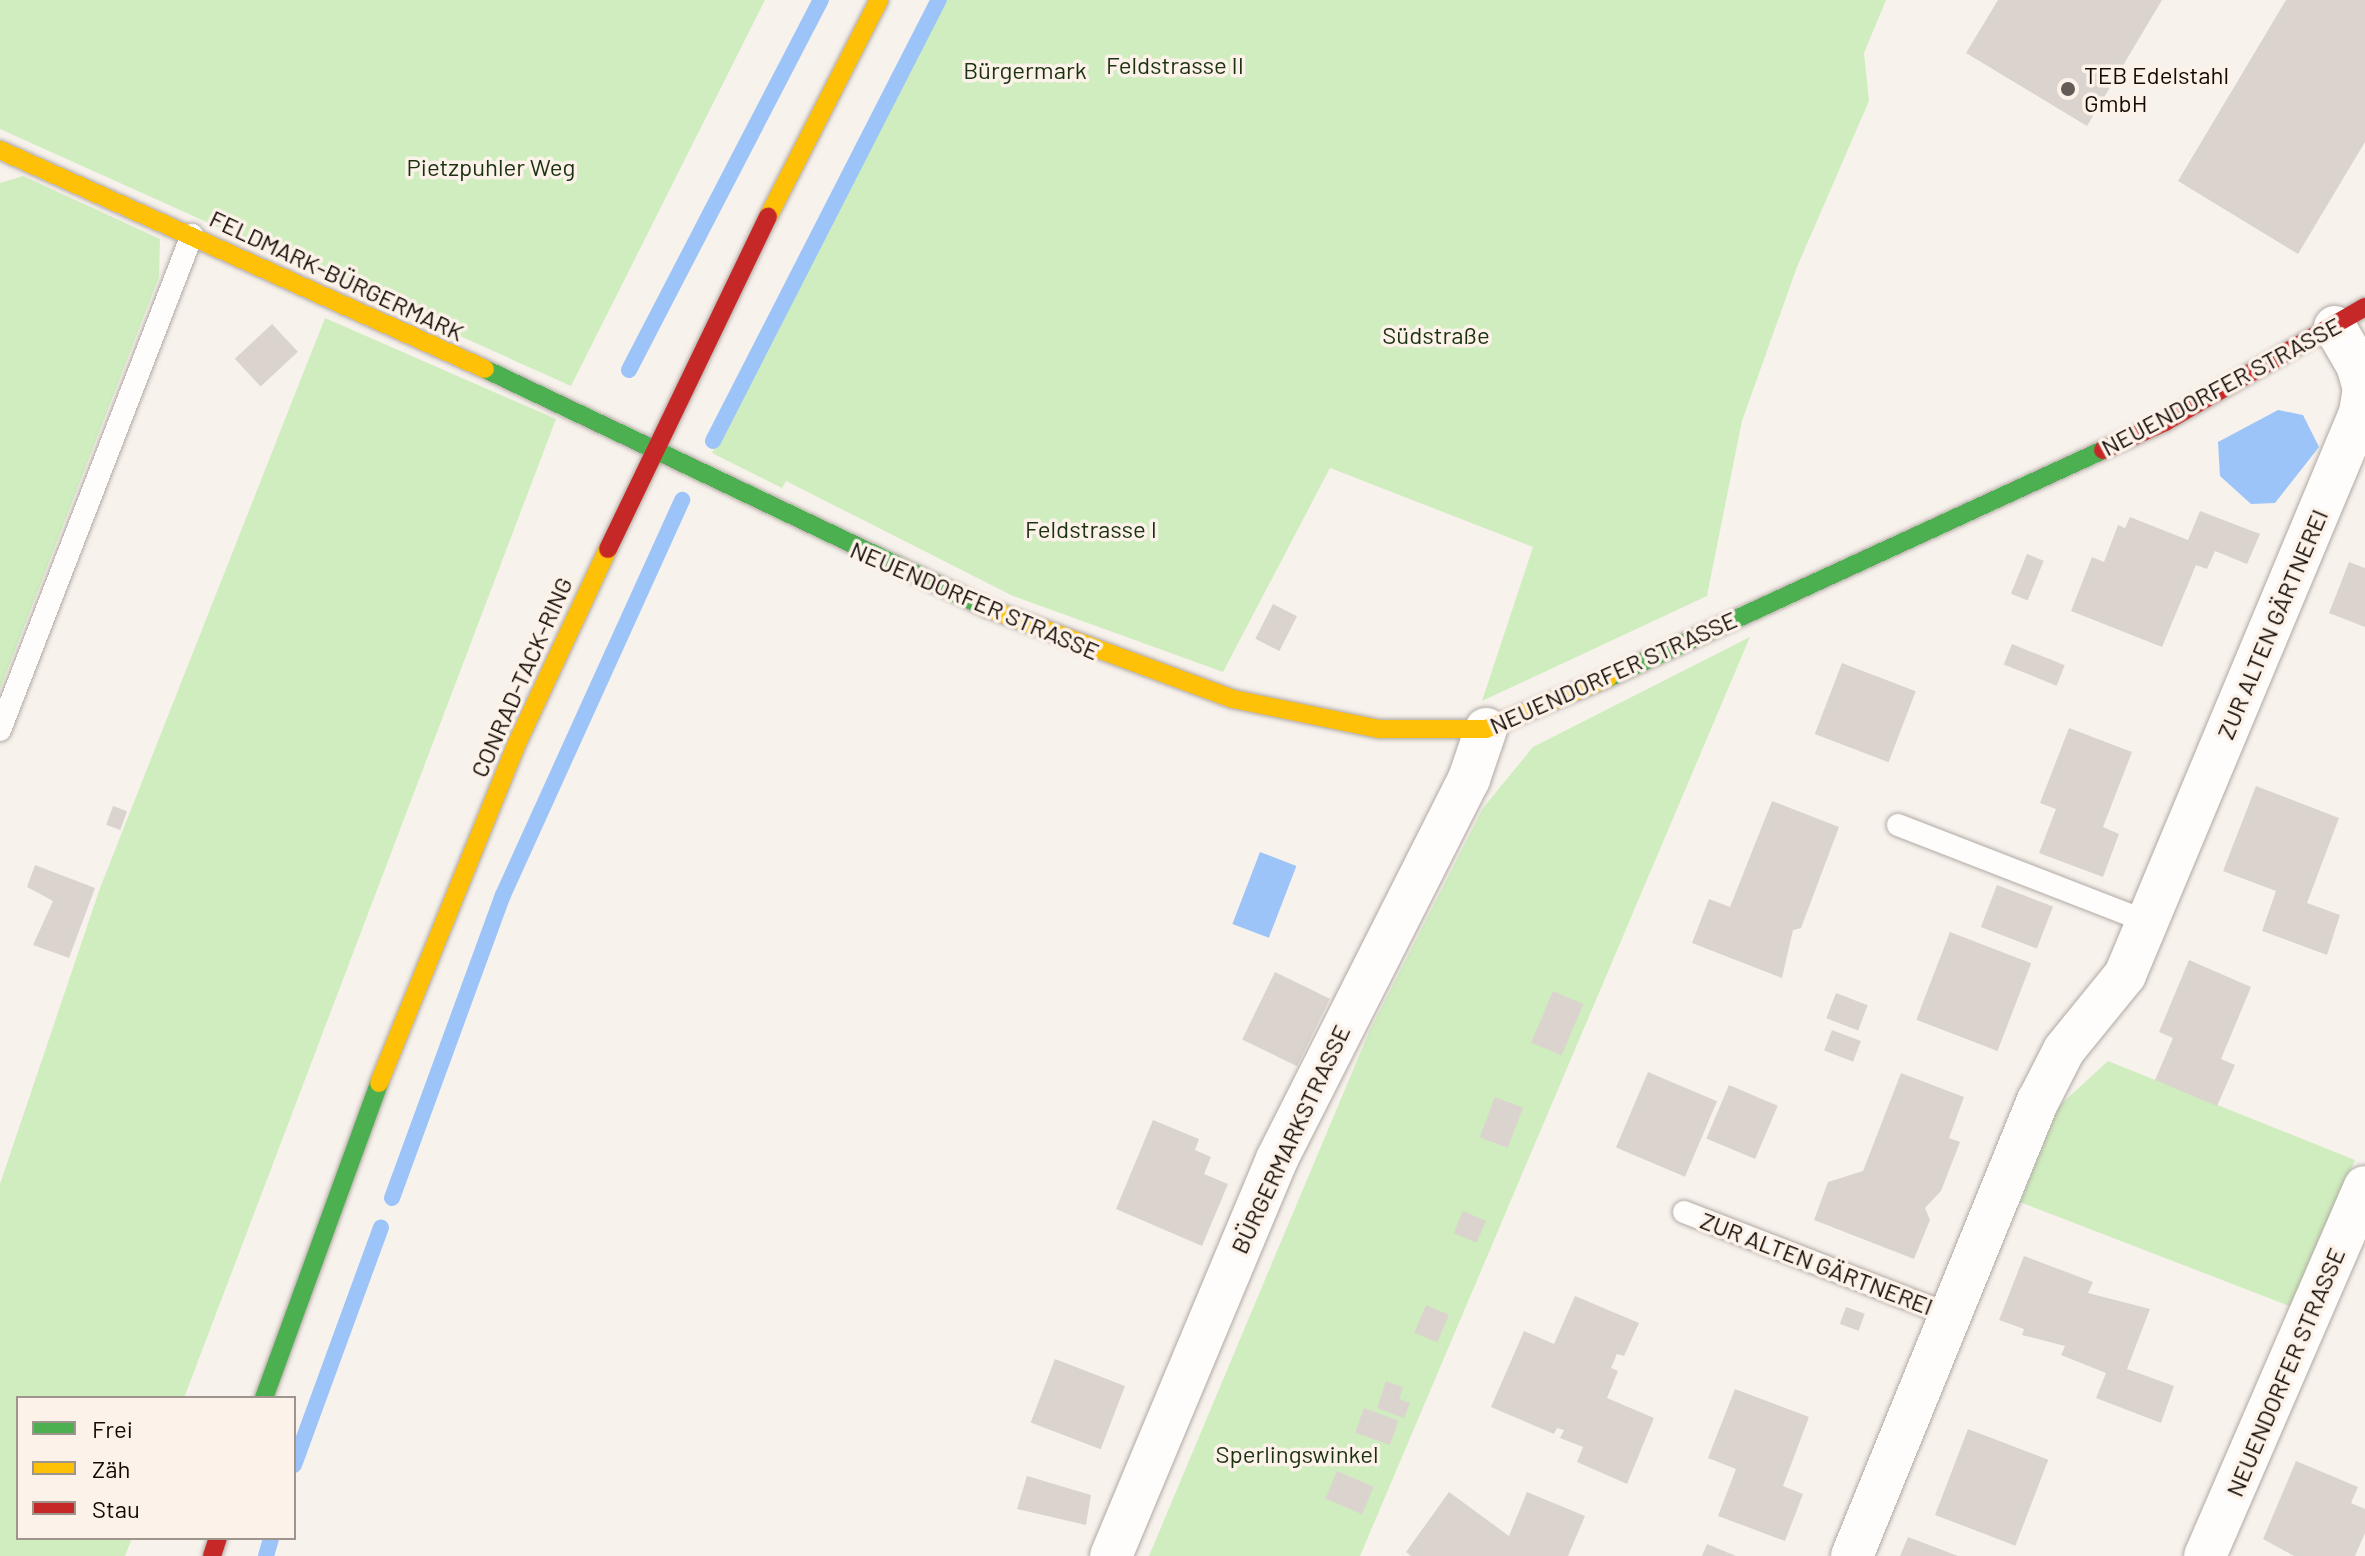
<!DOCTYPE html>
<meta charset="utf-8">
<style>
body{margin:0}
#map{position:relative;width:2365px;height:1556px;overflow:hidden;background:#f8f2ed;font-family:Barlow,sans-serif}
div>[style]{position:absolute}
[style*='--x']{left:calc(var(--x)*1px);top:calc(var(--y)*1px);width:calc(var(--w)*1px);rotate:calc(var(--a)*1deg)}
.green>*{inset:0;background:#d0edbf}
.water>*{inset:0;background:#9cc4f8;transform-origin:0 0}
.stream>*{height:16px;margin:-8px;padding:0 8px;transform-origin:8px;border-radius:8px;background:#9cc4f8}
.building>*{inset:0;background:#dbd4ce;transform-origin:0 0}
.roads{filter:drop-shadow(0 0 2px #b0a9a3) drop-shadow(0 0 2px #b0a9a3)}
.lane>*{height:22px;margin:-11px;padding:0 11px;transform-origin:11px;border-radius:11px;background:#fefdfc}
.street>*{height:42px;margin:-21px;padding:0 21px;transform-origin:21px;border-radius:21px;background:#fefdfc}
.fast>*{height:18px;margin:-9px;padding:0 9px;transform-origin:9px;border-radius:9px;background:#4caf50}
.slow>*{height:18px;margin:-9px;padding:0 9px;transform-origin:9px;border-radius:9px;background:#ffc107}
.jam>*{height:18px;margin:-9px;padding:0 9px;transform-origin:9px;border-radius:9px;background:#c62828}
.dots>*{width:22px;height:22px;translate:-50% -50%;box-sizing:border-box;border:4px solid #fcf2e9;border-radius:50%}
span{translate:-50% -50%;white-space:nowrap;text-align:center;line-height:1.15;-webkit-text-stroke:7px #fcf2e9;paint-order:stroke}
.park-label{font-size:24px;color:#1b3211}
.poi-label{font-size:24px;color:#120a04}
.left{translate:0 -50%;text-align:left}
.street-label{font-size:24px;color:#120a04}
.legend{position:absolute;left:16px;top:1396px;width:280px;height:144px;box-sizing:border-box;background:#fcf2e9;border:2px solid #9e958d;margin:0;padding:10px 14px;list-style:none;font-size:24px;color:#120a04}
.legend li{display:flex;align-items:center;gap:16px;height:40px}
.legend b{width:40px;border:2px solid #9e958d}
</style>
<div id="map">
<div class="green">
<div style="clip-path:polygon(0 0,765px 0,571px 386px,0 129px)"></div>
<div style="clip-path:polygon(944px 0,1886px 0,1864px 53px,1869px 101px,1797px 267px,1742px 421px,1707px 596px,1482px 701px,1533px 547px,1330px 468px,1223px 672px,1013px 596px,786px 481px,782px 488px,712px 453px)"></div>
<div style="clip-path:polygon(23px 176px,160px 239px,159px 277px,0 689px,0 183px)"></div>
<div style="clip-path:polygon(325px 318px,556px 419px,184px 1398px,18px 1398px,18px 1538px,132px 1538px,125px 1556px,0 1556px,0 1184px,100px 888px)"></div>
<div style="clip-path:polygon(1750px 637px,1360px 1556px,1149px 1556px,1369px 1032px,1483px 808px,1533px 747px)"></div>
<div style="clip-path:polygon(2108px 1061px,2355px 1160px,2292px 1307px,2020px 1202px,2059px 1106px)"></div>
</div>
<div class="water">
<div style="clip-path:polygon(2278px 410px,2303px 415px,2319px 447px,2275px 503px,2251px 504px,2220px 476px,2218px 442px)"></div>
<div style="left:1260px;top:852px;width:39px;height:77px;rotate:21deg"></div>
</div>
<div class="stream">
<div style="--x:629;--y:370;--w:417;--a:-62.6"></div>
<div style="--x:713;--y:441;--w:496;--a:-62.9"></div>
<div style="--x:392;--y:1198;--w:323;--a:-69.9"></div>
<div style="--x:503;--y:895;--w:434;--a:-65.6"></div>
<div style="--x:294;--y:1465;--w:253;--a:-69.9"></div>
<div style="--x:266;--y:1556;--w:19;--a:-74"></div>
</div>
<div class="building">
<div style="clip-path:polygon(1998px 0,2162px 0,2087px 126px,1966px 53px)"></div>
<div style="clip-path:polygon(2286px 0,2365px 0,2365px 142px,2298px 254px,2178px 181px)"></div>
<div style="left:272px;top:324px;width:38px;height:51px;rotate:47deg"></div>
<div style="clip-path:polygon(2200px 511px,2260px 534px,2247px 564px,2215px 551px,2207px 569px,2196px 565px,2162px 647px,2071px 611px,2092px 557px,2104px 562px,2118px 525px,2125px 528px,2130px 517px,2188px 540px)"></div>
<div style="left:2027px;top:554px;width:18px;height:43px;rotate:22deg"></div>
<div style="clip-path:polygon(2349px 562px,2365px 568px,2365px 627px,2329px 613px)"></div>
<div style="left:1273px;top:604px;width:27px;height:39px;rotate:27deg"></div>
<div style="left:2012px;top:644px;width:57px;height:22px;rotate:22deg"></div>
<div style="left:1842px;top:663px;width:79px;height:76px;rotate:21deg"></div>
<div style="clip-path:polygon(2069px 728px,2132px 752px,2103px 827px,2119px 834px,2103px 877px,2039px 853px,2056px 809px,2040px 803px)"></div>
<div style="clip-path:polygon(2256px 786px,2339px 818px,2307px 903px,2340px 915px,2327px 955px,2262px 931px,2276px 891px,2223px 871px)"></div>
<div style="clip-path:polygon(1772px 801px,1839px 827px,1801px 928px,1793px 930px,1782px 978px,1692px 943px,1709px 899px,1730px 907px)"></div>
<div style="left:113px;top:806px;width:15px;height:20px;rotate:20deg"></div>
<div style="clip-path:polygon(35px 865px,95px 888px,69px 958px,33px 945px,53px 901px,27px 887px)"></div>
<div style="left:1997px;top:885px;width:60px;height:45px;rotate:21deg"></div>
<div style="left:1950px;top:932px;width:87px;height:94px;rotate:21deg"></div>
<div style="clip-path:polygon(2189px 960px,2251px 987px,2221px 1059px,2235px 1065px,2217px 1106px,2155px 1080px,2173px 1038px,2159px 1032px)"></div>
<div style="left:1275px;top:972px;width:61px;height:75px;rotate:26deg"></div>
<div style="left:1553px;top:991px;width:33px;height:56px;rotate:23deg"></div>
<div style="left:1836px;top:993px;width:34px;height:27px;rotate:21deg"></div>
<div style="left:1832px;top:1030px;width:31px;height:22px;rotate:21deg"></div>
<div style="left:1648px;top:1072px;width:75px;height:82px;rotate:23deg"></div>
<div style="clip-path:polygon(1901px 1073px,1964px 1097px,1949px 1138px,1960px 1142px,1941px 1191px,1925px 1208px,1930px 1220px,1914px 1259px,1814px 1220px,1828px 1182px,1863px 1171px)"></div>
<div style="left:1729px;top:1085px;width:53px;height:58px;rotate:23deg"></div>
<div style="left:1495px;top:1097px;width:30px;height:43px;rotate:21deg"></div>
<div style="clip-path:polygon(1153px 1120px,1199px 1139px,1195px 1150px,1211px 1157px,1204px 1174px,1228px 1184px,1202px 1246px,1116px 1209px)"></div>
<div style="left:1463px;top:1211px;width:25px;height:24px;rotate:23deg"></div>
<div style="clip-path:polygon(2024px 1256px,2093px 1282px,2088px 1293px,2150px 1309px,2127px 1369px,2174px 1386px,2161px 1423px,2096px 1398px,2106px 1373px,2061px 1355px,2065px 1346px,2022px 1335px,2024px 1329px,1999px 1320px)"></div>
<div style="clip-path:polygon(1575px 1296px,1639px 1323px,1624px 1356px,1617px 1354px,1611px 1368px,1618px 1371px,1607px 1398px,1654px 1418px,1627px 1484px,1577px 1462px,1583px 1447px,1560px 1438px,1564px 1430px,1557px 1428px,1554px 1434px,1491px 1407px,1524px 1331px,1554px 1344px)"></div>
<div style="left:1426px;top:1305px;width:25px;height:30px;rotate:23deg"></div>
<div style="left:1846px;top:1307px;width:20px;height:18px;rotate:20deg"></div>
<div style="left:1055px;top:1359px;width:75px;height:68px;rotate:21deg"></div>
<div style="clip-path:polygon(1386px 1381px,1403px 1387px,1399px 1399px,1410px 1403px,1404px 1418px,1377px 1408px)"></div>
<div style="clip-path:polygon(1735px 1389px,1809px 1417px,1783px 1486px,1803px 1494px,1785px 1541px,1718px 1516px,1736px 1469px,1708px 1458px)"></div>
<div style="left:1364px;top:1408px;width:37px;height:26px;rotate:20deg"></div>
<div style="left:1968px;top:1429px;width:86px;height:92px;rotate:21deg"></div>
<div style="clip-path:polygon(2296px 1461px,2358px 1487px,2351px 1503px,2365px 1509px,2365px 1533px,2355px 1556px,2294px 1556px,2263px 1539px)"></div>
<div style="left:1337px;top:1471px;width:40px;height:30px;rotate:23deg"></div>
<div style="clip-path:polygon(1027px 1476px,1091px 1495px,1086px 1525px,1017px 1509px)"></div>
<div style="clip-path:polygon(1449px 1492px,1509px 1536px,1527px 1492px,1585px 1516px,1568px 1556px,1411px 1556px,1406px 1552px)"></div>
<div style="clip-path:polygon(1908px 1537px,1958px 1556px,1900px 1556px)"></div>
<div style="clip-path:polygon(1707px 1544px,1736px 1556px,1702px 1556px)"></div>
</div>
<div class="roads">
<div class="lane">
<div style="--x:0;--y:730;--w:531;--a:-68.8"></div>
<div style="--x:1898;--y:825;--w:268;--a:21.2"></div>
<div style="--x:1684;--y:1212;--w:285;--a:21.2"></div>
</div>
<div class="street">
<div style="--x:1111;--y:1556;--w:430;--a:-67.3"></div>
<div style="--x:1277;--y:1159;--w:426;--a:-63.2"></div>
<div style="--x:1469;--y:779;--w:53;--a:-71.2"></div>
<div style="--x:1852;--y:1556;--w:492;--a:-67.8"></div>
<div style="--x:2038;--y:1101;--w:57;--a:-63"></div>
<div style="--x:2064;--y:1050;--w:97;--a:-50.9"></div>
<div style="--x:2125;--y:975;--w:609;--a:-67.31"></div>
<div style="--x:2360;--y:413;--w:24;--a:-81"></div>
<div style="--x:2364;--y:389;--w:25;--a:-106"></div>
<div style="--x:2357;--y:365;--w:44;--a:-120.1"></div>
<div style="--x:2205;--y:1556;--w:402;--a:-66.6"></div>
</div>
<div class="fast">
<div style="--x:485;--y:369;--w:556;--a:25.46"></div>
<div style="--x:1608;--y:678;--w:545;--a:-24.73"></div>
<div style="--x:264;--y:1398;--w:335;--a:-69.9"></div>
</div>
<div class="slow">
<div style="--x:0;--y:150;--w:532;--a:24.3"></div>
<div style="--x:768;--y:217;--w:244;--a:-62.9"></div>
<div style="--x:987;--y:608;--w:262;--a:20.3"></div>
<div style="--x:1233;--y:699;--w:149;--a:11.6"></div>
<div style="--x:1379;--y:729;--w:107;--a:0"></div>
<div style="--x:1486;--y:729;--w:132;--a:-22.7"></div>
<div style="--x:379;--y:1083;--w:369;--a:-67.9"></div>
<div style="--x:518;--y:741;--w:212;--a:-64.9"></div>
</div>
<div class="jam">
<div style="--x:2103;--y:450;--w:68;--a:-24.3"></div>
<div style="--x:2165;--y:422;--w:231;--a:-29.9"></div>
<div style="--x:608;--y:549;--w:369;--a:-64.3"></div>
<div style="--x:212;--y:1556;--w:19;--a:-72"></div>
</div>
</div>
<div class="dots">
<div style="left:2068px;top:89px;background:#625b56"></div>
</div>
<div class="park-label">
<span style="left:1175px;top:65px">Feldstrasse II</span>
<span style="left:1025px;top:70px">Bürgermark</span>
<span style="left:491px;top:167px">Pietzpuhler Weg</span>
<span style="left:1436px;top:335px">Südstraße</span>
<span style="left:1091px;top:529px">Feldstrasse I</span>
<span style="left:1297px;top:1454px">Sperlingswinkel</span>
</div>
<div class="poi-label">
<span class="left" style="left:2084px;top:89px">TEB Edelstahl<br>GmbH</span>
</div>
<div class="street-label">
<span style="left:337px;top:275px;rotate:25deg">FELDMARK-BÜRGERMARK</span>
<span style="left:2221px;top:386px;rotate:-28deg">NEUENDORFER STRASSE</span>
<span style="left:975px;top:600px;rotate:23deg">NEUENDORFER STRASSE</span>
<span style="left:2272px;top:624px;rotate:-67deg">ZUR ALTEN GÄRTNEREI</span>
<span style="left:1613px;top:672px;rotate:-24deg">NEUENDORFER STRASSE</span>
<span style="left:521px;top:677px;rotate:-66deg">CONRAD-TACK-RING</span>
<span style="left:1290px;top:1139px;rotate:-65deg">BÜRGERMARKSTRASSE</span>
<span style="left:1817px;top:1263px;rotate:21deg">ZUR ALTEN GÄRTNEREI</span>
<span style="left:2285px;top:1372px;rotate:-67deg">NEUENDORFER STRASSE</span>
</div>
<ul class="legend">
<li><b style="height:10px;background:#4caf50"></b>Frei</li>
<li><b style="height:10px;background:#ffc107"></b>Zäh</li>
<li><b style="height:10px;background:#c62828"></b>Stau</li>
</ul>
</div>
